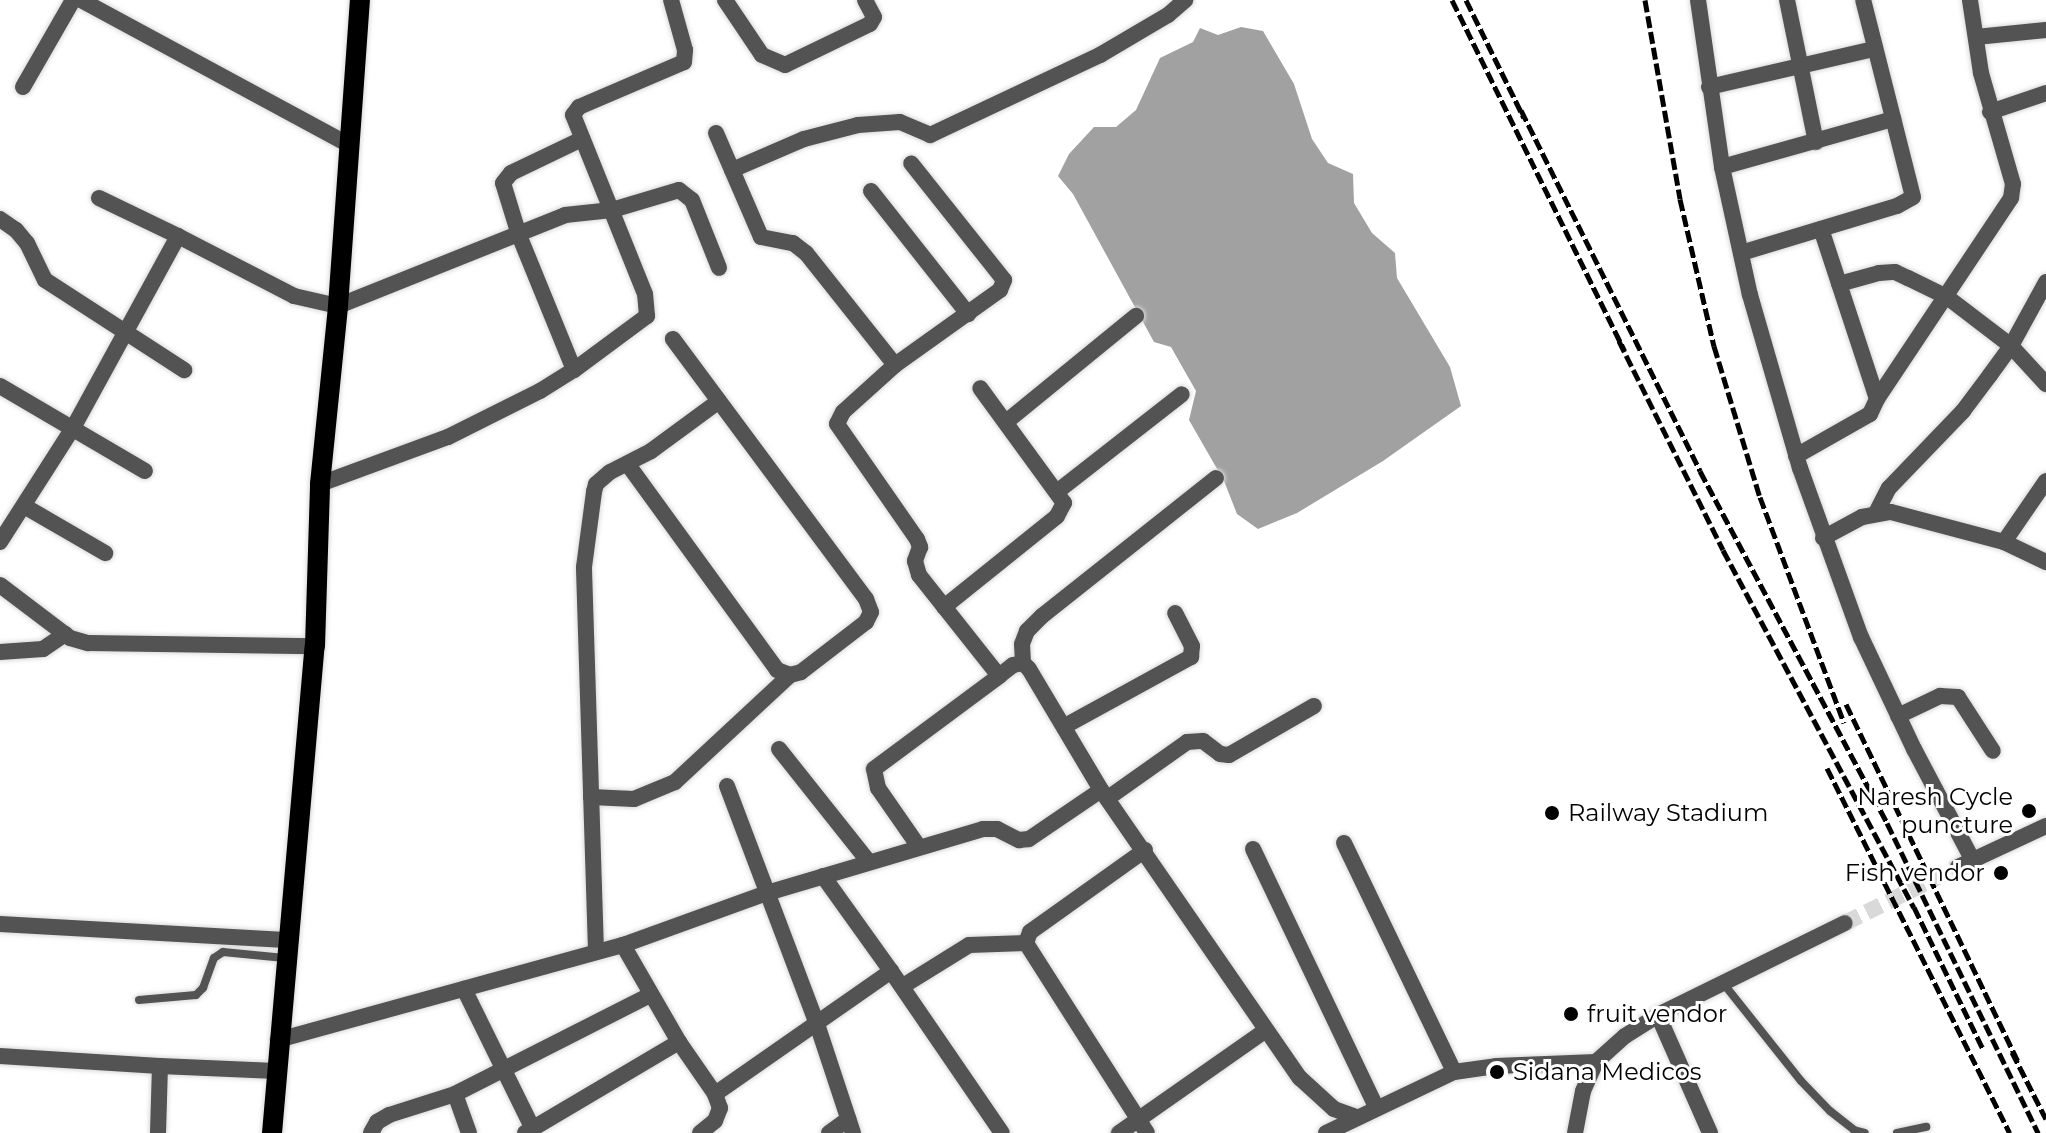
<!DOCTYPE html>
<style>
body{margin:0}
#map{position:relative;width:2046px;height:1133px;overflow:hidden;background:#fff;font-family:Montserrat,sans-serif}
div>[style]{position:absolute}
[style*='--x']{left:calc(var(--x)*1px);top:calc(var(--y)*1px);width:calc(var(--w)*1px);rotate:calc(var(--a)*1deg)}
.water>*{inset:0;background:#a1a1a1}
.tertiary-tunnel>*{height:16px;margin-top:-8px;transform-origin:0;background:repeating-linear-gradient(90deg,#d9d9d9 0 16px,transparent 0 24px)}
.roads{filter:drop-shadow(0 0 2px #dbdbdb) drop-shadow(0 0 2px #dbdbdb)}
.service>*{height:8px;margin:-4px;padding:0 4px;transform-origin:4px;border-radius:4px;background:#535353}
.minor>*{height:16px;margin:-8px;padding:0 8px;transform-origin:8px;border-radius:8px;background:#535353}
.tertiary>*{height:16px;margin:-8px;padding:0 8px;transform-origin:8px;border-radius:8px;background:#535353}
.primary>*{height:20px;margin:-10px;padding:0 10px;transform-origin:10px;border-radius:10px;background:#000}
.rail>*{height:5px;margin-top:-2.5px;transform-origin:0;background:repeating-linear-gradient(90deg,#000 0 12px,transparent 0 16px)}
.dots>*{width:22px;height:22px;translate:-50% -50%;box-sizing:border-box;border:4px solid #fff;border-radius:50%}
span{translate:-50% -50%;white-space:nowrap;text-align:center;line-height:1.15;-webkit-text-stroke:6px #fff;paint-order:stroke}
.poi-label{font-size:24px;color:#000}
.right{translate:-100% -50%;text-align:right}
.left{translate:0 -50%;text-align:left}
</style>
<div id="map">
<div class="water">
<div style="clip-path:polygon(1241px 27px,1263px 31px,1294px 84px,1312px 139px,1328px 163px,1353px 174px,1354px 203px,1372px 233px,1395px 253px,1397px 278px,1450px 367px,1461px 406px,1383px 461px,1297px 513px,1258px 529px,1237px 514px,1224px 481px,1189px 420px,1196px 391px,1171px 347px,1154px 342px,1073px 194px,1058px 176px,1069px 154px,1094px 127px,1116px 127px,1136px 110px,1160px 58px,1193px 42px,1200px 28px,1218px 35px)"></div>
</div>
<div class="tertiary-tunnel">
<div style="--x:1845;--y:923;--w:126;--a:-26.4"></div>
</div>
<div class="roads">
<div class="service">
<div style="--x:1723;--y:983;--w:125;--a:51.5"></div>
<div style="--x:1801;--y:1081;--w:42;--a:46"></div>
<div style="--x:1830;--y:1111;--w:31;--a:38"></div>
<div style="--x:1854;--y:1130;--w:11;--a:15"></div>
<div style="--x:139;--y:1000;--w:57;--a:-5"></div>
<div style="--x:196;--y:995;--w:10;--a:-45"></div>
<div style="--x:203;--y:988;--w:32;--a:-70"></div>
<div style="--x:214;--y:958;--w:11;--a:-34"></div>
<div style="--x:223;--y:952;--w:62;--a:5.5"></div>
<div style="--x:1897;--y:1133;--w:30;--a:-12"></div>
</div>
<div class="minor">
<div style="--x:81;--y:0;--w:305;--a:28.4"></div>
<div style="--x:725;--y:0;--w:66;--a:56.1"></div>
<div style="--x:762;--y:55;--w:25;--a:23"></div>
<div style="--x:785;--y:65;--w:94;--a:-25.8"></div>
<div style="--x:870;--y:24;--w:8;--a:-60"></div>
<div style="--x:874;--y:17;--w:19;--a:-118"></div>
<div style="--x:1698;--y:0;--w:169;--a:81.8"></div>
<div style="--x:1722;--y:167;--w:131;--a:77.7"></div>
<div style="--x:1750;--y:295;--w:180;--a:73.9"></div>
<div style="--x:1800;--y:468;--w:180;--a:70.2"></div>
<div style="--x:1861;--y:637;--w:124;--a:64.7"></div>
<div style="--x:1914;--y:749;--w:127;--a:62.2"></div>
<div style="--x:1787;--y:0;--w:145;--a:78.5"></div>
<div style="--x:1976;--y:37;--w:70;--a:-5.7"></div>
<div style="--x:23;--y:87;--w:100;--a:-60.1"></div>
<div style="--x:1709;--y:87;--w:169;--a:-13"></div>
<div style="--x:1990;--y:112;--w:59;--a:-18.7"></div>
<div style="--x:716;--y:133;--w:113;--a:66.6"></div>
<div style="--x:761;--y:237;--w:33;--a:11"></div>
<div style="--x:793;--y:243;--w:16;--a:38"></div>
<div style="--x:806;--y:253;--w:143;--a:51.5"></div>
<div style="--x:895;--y:365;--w:70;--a:137.9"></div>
<div style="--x:843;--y:412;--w:13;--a:117"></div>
<div style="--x:837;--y:424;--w:140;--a:55.2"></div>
<div style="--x:917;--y:539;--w:9;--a:69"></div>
<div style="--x:920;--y:547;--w:15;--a:110"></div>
<div style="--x:915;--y:561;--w:15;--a:74"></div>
<div style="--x:919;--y:575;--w:129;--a:51.6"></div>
<div style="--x:999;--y:676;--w:18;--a:-38"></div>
<div style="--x:1013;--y:665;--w:10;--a:-11"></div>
<div style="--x:1023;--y:663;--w:8;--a:45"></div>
<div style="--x:1029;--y:669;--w:141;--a:59.2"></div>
<div style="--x:1101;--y:790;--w:350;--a:55.4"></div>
<div style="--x:1300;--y:1078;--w:46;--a:42.4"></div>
<div style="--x:1334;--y:1109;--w:23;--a:20"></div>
<div style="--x:1722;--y:167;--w:178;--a:-15.7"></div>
<div style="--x:732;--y:170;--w:78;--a:-23.3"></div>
<div style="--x:804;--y:139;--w:56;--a:-14.5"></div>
<div style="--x:858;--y:125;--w:42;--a:-4.1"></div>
<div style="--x:900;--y:122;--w:33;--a:23"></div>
<div style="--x:930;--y:135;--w:188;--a:-25.2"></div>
<div style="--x:1100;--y:55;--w:79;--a:-30.5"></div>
<div style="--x:1168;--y:15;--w:23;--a:-41"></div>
<div style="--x:871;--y:191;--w:157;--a:51.7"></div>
<div style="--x:99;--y:198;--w:88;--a:25.7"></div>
<div style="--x:0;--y:219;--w:19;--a:35"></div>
<div style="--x:16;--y:230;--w:17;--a:50"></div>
<div style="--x:27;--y:243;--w:41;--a:64.1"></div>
<div style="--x:45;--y:280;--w:166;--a:32.9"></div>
<div style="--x:1741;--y:253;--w:163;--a:-16.8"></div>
<div style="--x:1897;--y:206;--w:18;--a:-29"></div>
<div style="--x:1913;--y:197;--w:203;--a:-104.2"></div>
<div style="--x:1839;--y:284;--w:41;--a:-15.4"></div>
<div style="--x:1879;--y:273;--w:16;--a:-4"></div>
<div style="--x:1895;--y:272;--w:14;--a:25"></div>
<div style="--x:1908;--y:278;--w:43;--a:26"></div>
<div style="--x:1947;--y:297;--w:81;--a:37.4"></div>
<div style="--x:2011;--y:346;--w:52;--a:47.4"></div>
<div style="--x:895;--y:365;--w:129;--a:-35.5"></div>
<div style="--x:1000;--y:290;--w:11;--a:-68"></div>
<div style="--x:1004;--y:280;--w:149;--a:-128.5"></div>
<div style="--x:574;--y:370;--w:146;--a:-112.2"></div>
<div style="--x:519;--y:235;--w:54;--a:-107.1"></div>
<div style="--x:503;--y:183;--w:13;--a:-51"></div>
<div style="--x:511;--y:173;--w:79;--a:-25.6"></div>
<div style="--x:0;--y:386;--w:168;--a:30.4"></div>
<div style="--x:1877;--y:399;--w:242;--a:-56.3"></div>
<div style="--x:2011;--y:198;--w:14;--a:-82"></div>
<div style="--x:2013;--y:184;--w:116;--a:-106.1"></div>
<div style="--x:1981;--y:73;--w:74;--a:-98.6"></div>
<div style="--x:1006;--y:422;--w:168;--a:-39.2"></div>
<div style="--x:1796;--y:456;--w:85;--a:-29.6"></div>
<div style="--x:1870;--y:414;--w:17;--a:-65"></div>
<div style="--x:1877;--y:399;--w:179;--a:-108.2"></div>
<div style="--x:629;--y:466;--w:252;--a:54"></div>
<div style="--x:777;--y:670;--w:14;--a:21"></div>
<div style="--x:790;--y:675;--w:11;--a:-15"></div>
<div style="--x:801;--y:672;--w:82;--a:-37.6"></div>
<div style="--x:866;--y:622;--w:11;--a:-63"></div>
<div style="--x:871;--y:612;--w:14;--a:-111"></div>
<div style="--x:866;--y:599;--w:324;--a:-126.6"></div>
<div style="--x:320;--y:484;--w:136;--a:-20.2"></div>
<div style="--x:448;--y:437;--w:103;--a:-26.6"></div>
<div style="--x:540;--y:391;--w:40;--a:-32"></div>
<div style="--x:574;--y:370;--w:91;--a:-36.5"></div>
<div style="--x:647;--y:316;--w:22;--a:-95"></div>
<div style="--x:645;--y:294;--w:193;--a:-111.9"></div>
<div style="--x:573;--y:115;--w:10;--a:-53"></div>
<div style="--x:579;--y:107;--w:114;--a:-23.2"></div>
<div style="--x:684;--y:62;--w:12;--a:-85"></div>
<div style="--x:685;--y:50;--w:52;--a:-105.6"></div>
<div style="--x:1058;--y:491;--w:157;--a:-38"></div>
<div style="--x:24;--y:506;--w:94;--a:30.1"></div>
<div style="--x:1876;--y:513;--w:28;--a:-63"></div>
<div style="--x:1889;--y:488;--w:107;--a:-46.1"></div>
<div style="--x:1963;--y:411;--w:45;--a:-53.1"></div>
<div style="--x:1990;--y:375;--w:36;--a:-54"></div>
<div style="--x:2011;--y:346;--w:73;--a:-61.3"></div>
<div style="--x:1823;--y:538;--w:44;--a:-28.3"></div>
<div style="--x:1862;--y:517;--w:29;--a:-10"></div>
<div style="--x:1891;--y:512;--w:117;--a:14.9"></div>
<div style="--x:2004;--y:542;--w:47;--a:25.5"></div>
<div style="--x:0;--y:542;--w:135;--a:-57.4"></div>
<div style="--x:73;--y:428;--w:219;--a:-61.3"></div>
<div style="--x:178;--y:236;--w:131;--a:27.3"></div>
<div style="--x:294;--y:296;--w:45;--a:12.8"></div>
<div style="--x:338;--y:306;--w:245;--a:-21.8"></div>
<div style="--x:565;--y:215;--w:47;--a:-6.1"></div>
<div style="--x:612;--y:210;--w:70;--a:-16.6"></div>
<div style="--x:679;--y:190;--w:16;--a:38"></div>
<div style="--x:692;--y:200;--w:73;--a:68.3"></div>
<div style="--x:2004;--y:542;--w:74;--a:-55.5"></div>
<div style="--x:0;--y:585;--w:88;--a:37.1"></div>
<div style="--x:70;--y:638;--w:19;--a:16"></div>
<div style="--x:88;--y:643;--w:227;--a:0.8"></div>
<div style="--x:944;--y:607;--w:145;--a:-38.8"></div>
<div style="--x:1057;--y:516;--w:15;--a:-62"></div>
<div style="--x:1064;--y:503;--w:142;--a:-126.1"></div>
<div style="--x:0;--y:652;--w:43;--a:-4"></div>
<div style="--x:43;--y:649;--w:27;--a:-34"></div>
<div style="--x:1023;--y:663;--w:19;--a:-93"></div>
<div style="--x:1022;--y:644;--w:14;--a:-69"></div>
<div style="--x:1027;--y:631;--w:21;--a:-45"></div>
<div style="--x:1042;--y:616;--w:222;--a:-38.4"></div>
<div style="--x:1898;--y:716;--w:47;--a:-25.5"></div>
<div style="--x:1940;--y:696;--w:18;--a:3"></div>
<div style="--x:1958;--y:697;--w:64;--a:57.1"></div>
<div style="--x:1065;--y:726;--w:144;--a:-28.7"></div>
<div style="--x:1191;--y:657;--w:11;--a:-85"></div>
<div style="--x:1192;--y:646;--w:37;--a:-117"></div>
<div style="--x:779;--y:749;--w:144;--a:51.5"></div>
<div style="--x:727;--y:786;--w:254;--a:69.3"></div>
<div style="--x:817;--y:1024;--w:115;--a:71.7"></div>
<div style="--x:591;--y:797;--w:43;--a:2.7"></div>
<div style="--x:634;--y:799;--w:44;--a:-22.5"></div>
<div style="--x:675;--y:782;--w:157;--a:-42.9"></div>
<div style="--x:1108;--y:798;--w:97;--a:-35.3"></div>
<div style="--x:1187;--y:742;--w:16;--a:-4"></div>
<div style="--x:1203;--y:741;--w:21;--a:37"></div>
<div style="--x:1220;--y:754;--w:9;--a:6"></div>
<div style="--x:1229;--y:755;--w:98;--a:-30"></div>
<div style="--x:1344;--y:843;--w:254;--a:64.3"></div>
<div style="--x:919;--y:847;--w:72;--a:-124.8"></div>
<div style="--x:878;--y:788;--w:19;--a:-102"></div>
<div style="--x:874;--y:769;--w:156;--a:-36.6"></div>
<div style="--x:1253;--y:849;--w:286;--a:64.5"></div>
<div style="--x:1145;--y:850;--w:141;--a:144.5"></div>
<div style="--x:1030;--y:932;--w:12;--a:110"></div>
<div style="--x:1026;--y:943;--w:225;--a:57.5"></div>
<div style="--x:823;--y:876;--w:117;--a:54.4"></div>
<div style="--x:0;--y:924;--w:286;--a:3.2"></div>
<div style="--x:596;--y:951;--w:384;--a:-91.8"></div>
<div style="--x:584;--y:567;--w:76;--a:-82.4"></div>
<div style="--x:594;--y:492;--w:8;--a:-76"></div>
<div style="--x:596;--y:484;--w:18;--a:-41"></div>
<div style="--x:610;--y:472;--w:46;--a:-27.1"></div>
<div style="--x:651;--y:451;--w:84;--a:-36.3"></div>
<div style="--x:903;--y:986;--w:78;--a:-31.8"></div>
<div style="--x:969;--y:945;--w:57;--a:-2"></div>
<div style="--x:464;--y:989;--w:156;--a:63.8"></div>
<div style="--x:1658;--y:1015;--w:129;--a:66.2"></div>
<div style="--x:278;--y:1040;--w:358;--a:-15.4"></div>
<div style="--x:623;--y:945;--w:153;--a:-19.9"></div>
<div style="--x:767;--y:893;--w:225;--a:-16.5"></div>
<div style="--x:983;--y:829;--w:14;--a:0"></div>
<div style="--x:997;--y:829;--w:25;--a:27"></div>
<div style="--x:1019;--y:840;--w:10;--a:-6"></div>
<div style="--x:1029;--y:839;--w:87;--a:-34.2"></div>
<div style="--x:679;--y:1042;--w:63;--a:55.3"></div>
<div style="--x:715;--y:1094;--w:215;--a:-34.9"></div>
<div style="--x:891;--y:971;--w:196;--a:55.6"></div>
<div style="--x:0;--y:1056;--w:160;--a:3.6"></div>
<div style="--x:158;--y:1133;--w:67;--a:-88.3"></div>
<div style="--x:160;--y:1066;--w:116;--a:2.5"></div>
<div style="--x:371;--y:1133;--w:13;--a:-61"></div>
<div style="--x:377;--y:1122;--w:14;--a:-30"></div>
<div style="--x:389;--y:1115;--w:69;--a:-17.7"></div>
<div style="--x:469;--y:1133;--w:41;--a:-109.7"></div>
<div style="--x:455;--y:1094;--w:219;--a:-26.9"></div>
<div style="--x:525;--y:1133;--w:179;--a:-30.6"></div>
<div style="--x:679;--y:1042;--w:112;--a:-120"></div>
<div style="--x:700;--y:1133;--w:19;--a:-39"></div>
<div style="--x:715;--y:1121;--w:14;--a:-69"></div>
<div style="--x:720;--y:1108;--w:15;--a:-110"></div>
<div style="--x:829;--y:1133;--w:24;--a:-36"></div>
<div style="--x:1119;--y:1133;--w:179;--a:-35"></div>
<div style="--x:1326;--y:1133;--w:142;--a:-25.5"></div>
<div style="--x:1454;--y:1072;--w:42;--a:-8.1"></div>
<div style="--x:1496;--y:1066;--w:100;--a:-2.3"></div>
</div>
<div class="tertiary">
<div style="--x:1958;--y:867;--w:97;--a:-25"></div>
<div style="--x:1575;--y:1133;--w:43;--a:-79.2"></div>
<div style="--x:1583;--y:1091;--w:32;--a:-66"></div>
<div style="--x:1596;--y:1062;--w:39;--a:-42"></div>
<div style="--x:1625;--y:1036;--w:39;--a:-32"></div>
<div style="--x:1658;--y:1015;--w:208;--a:-26.2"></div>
</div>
<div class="primary">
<div style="--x:272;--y:1133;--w:489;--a:-85"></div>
<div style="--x:315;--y:646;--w:162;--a:-88.2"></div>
<div style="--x:320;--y:484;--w:179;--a:-84.2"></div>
<div style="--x:338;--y:306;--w:307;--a:-85.9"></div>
</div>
</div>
<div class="rail">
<div style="--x:1452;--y:0;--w:391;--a:63.8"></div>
<div style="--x:1466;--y:0;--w:131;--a:63.8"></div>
<div style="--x:1645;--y:0;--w:202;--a:80"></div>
<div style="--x:1680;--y:199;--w:151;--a:77"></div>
<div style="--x:1714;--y:346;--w:158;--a:73.1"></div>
<div style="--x:1760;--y:497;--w:241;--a:69.6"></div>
<div style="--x:1521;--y:110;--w:403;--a:63.6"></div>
<div style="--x:1700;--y:471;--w:399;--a:62"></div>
<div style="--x:1887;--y:823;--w:345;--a:64"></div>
<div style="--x:1619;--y:341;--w:233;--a:63.5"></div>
<div style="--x:1723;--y:550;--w:405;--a:61.9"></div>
<div style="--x:1914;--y:907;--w:158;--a:64.1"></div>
<div style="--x:1846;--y:704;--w:396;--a:64.3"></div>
<div style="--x:1827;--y:768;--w:408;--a:63.4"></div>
<div style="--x:2012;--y:1052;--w:75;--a:63.1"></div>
</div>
<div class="dots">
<div style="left:2029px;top:811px;background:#000"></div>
<div style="left:1552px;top:813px;background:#000"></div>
<div style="left:2001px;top:873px;background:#000"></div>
<div style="left:1571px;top:1014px;background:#000"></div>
<div style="left:1497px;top:1072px;background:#000"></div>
</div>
<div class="poi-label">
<span class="right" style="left:2013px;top:811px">Naresh Cycle<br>puncture</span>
<span class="left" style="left:1568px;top:813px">Railway Stadium</span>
<span class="right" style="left:1985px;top:873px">Fish vendor</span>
<span class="left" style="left:1587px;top:1014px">fruit vendor</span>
<span class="left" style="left:1513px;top:1072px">Sidana Medicos</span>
</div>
</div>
